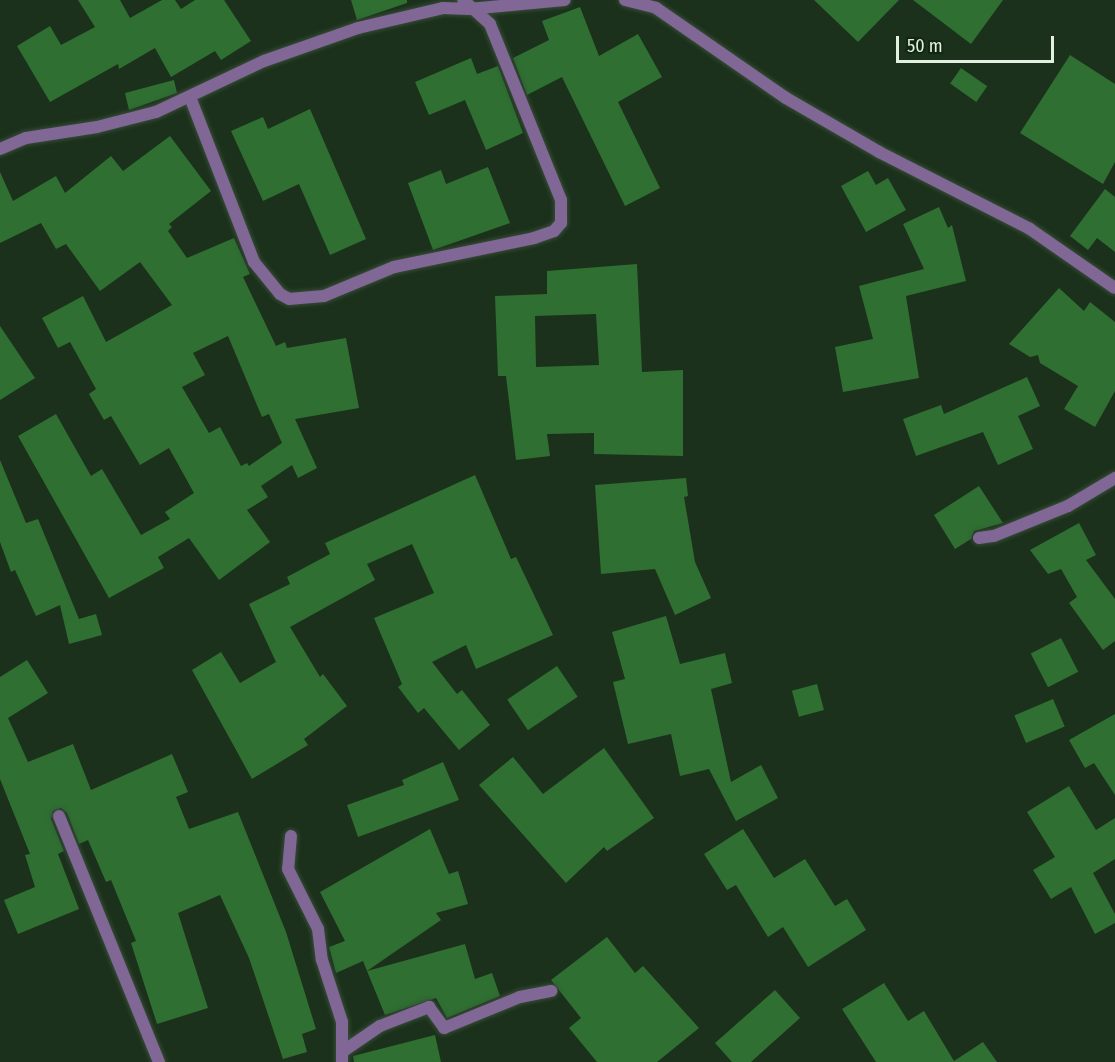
<!DOCTYPE html>
<style>
body{margin:0}
#map{position:relative;width:1115px;height:1062px;overflow:hidden;background:#1b311b;font-family:"Fira Sans Condensed",sans-serif}
div>[style]{position:absolute}
[style*='--x']{left:calc(var(--x)*1px);top:calc(var(--y)*1px);width:calc(var(--w)*1px);rotate:calc(var(--a)*1deg)}
.building>*{inset:0;background:#2f6f32;transform-origin:0 0}
.roads{filter:drop-shadow(0 0 2px #374c37) drop-shadow(0 0 2px #374c37)}
.street>*{height:12px;margin:-6px;padding:0 6px;transform-origin:6px;border-radius:6px;background:#806796}
span{translate:-50% -50%;white-space:nowrap;text-align:center;line-height:1.15;-webkit-text-stroke:5px #112711;paint-order:stroke}
.scale{position:absolute;left:896px;top:36px;width:158px;height:27px;box-sizing:border-box;border:3px solid #e2f0e2;border-top:0;padding-left:8px;font-size:18px;line-height:21px;white-space:nowrap;color:#e2f0e2;-webkit-text-stroke:4px #112711;paint-order:stroke}
</style>
<div id="map">
<div class="building">
<div style="clip-path:polygon(78px 0,120px 0,130px 18px,162px 0,175px 0,181px 9px,195px 0,224px 0,251px 41px,221px 60px,215px 51px,171px 77px,155px 48px,119px 69px,118px 64px,50px 102px,17px 46px,50px 26px,61px 45px,95px 27px)"></div>
<div style="clip-path:polygon(351px 0,407px 0,407px 3px,357px 20px)"></div>
<div style="clip-path:polygon(814px 0,899px 0,858px 42px)"></div>
<div style="clip-path:polygon(913px 0,1003px 0,971px 44px)"></div>
<div style="clip-path:polygon(580px 7px,599px 56px,638px 34px,662px 77px,618px 102px,660px 188px,625px 206px,562px 77px,527px 95px,513px 58px,549px 40px,542px 21px)"></div>
<div style="clip-path:polygon(1070px 55px,1115px 84px,1115px 162px,1103px 184px,1020px 133px)"></div>
<div style="clip-path:polygon(471px 58px,477px 74px,498px 66px,523px 133px,486px 150px,465px 100px,429px 115px,415px 82px)"></div>
<div style="left:961px;top:68px;width:32px;height:19px;rotate:35deg"></div>
<div style="clip-path:polygon(174px 80px,177px 93px,129px 110px,125px 93px)"></div>
<div style="clip-path:polygon(310px 109px,366px 239px,330px 255px,299px 184px,263px 201px,231px 131px,263px 117px,268px 129px)"></div>
<div style="clip-path:polygon(evenodd,170px 136px,211px 191px,169px 224px,172px 227px,168px 231px,187px 258px,234px 238px,250px 274px,243px 277px,276px 346px,285px 342px,287px 348px,346px 338px,359px 408px,295px 419px,317px 468px,298px 478px,292px 465px,261px 486px,268px 497px,247px 510px,270px 542px,219px 580px,189px 538px,158px 557px,164px 568px,109px 598px,18px 436px,56px 414px,91px 476px,102px 469px,141px 535px,170px 519px,165px 512px,194px 493px,169px 448px,140px 465px,111px 416px,104px 420px,89px 394px,96px 389px,70px 342px,58px 348px,42px 318px,83px 296px,106px 342px,172px 305px,140px 262px,100px 291px,66px 244px,56px 249px,41px 223px,0 243px,0 172px,13px 201px,56px 176px,65px 193px,111px 156px,123px 171px,170px 136px,228px 336px,262px 417px,269px 414px,282px 443px,249px 466px,247px 463px,241px 466px,220px 427px,209px 433px,182px 387px,205px 375px,193px 353px,228px 336px)"></div>
<div style="clip-path:polygon(488px 167px,510px 223px,433px 250px,408px 183px,441px 170px,446px 184px)"></div>
<div style="clip-path:polygon(868px 171px,876px 185px,888px 178px,906px 210px,866px 232px,841px 186px)"></div>
<div style="clip-path:polygon(1105px 189px,1115px 197px,1115px 252px,1097px 238px,1088px 250px,1070px 236px)"></div>
<div style="clip-path:polygon(939px 207px,948px 228px,952px 225px,966px 281px,906px 296px,919px 378px,843px 392px,835px 347px,873px 339px,859px 286px,924px 269px,903px 224px)"></div>
<div style="clip-path:polygon(evenodd,637px 264px,642px 372px,683px 370px,683px 456px,594px 454px,594px 433px,547px 434px,550px 456px,516px 460px,506px 376px,498px 376px,495px 296px,547px 294px,547px 271px,637px 264px,596px 314px,599px 365px,536px 367px,535px 316px,596px 314px)"></div>
<div style="clip-path:polygon(1059px 288px,1084px 311px,1090px 302px,1115px 322px,1115px 391px,1095px 427px,1064px 409px,1078px 386px,1040px 363px,1038px 355px,1030px 357px,1009px 344px)"></div>
<div style="clip-path:polygon(0 326px,35px 378px,0 400px)"></div>
<div style="clip-path:polygon(1027px 377px,1040px 406px,1018px 416px,1033px 449px,998px 465px,983px 432px,916px 456px,903px 419px,941px 405px,944px 414px)"></div>
<div style="clip-path:polygon(0 460px,26px 523px,38px 519px,79px 619px,96px 614px,102px 635px,69px 644px,60px 605px,36px 616px,15px 570px,11px 572px,0 542px)"></div>
<div style="clip-path:polygon(475px 475px,511px 559px,516px 557px,553px 635px,476px 669px,466px 645px,432px 662px,457px 694px,462px 690px,490px 725px,459px 750px,424px 708px,418px 713px,398px 687px,402px 684px,374px 618px,434px 593px,412px 544px,367px 564px,375px 580px,290px 627px,320px 677px,323px 674px,347px 706px,304px 739px,308px 745px,252px 779px,192px 670px,221px 652px,240px 683px,276px 662px,249px 604px,290px 584px,287px 577px,330px 554px,325px 543px)"></div>
<div style="clip-path:polygon(686px 478px,688px 496px,684px 497px,695px 562px,711px 598px,675px 615px,655px 569px,601px 574px,595px 485px)"></div>
<div style="clip-path:polygon(979px 486px,1003px 523px,974px 531px,971px 539px,955px 549px,934px 515px)"></div>
<div style="clip-path:polygon(1079px 523px,1096px 555px,1086px 560px,1115px 599px,1115px 641px,1103px 650px,1069px 603px,1077px 597px,1061px 569px,1048px 574px,1030px 550px)"></div>
<div style="clip-path:polygon(666px 616px,680px 664px,725px 653px,732px 683px,711px 689px,731px 782px,761px 765px,778px 798px,736px 821px,709px 769px,680px 776px,671px 734px,628px 744px,613px 682px,625px 679px,612px 632px)"></div>
<div style="left:1061px;top:638px;width:38px;height:34px;rotate:63deg"></div>
<div style="clip-path:polygon(27px 660px,48px 693px,8px 718px,28px 762px,73px 744px,91px 790px,172px 754px,188px 792px,176px 797px,189px 829px,238px 812px,286px 932px,316px 1029px,302px 1034px,307px 1052px,283px 1059px,249px 958px,220px 895px,178px 913px,208px 1008px,157px 1024px,131px 943px,136px 941px,111px 880px,106px 882px,88px 840px,79px 844px,67px 813px,61px 808px,53px 811px,51px 819px,64px 851px,58px 854px,79px 909px,18px 934px,4px 900px,35px 887px,25px 855px,30px 854px,0 779px,0 677px)"></div>
<div style="left:557px;top:666px;width:37px;height:60px;rotate:56deg"></div>
<div style="left:817px;top:684px;width:27px;height:26px;rotate:75deg"></div>
<div style="left:1053px;top:699px;width:30px;height:42px;rotate:67deg"></div>
<div style="clip-path:polygon(1115px 714px,1115px 795px,1094px 763px,1085px 768px,1069px 740px)"></div>
<div style="clip-path:polygon(604px 748px,654px 818px,607px 851px,604px 847px,566px 883px,479px 785px,513px 757px,543px 794px)"></div>
<div style="clip-path:polygon(443px 762px,459px 800px,358px 837px,347px 805px,404px 785px,402px 780px)"></div>
<div style="clip-path:polygon(1069px 786px,1096px 830px,1115px 818px,1115px 859px,1093px 873px,1115px 914px,1115px 923px,1095px 934px,1071px 887px,1051px 899px,1033px 870px,1055px 857px,1027px 812px)"></div>
<div style="clip-path:polygon(430px 829px,449px 874px,458px 871px,468px 904px,436px 913px,441px 920px,367px 971px,363px 961px,336px 973px,329px 947px,345px 941px,320px 892px)"></div>
<div style="clip-path:polygon(743px 829px,774px 878px,805px 859px,835px 906px,847px 899px,866px 930px,808px 967px,783px 927px,768px 937px,736px 885px,727px 890px,704px 854px)"></div>
<div style="clip-path:polygon(607px 937px,635px 973px,643px 966px,699px 1028px,657px 1062px,597px 1062px,569px 1028px,581px 1018px,551px 980px)"></div>
<div style="clip-path:polygon(465px 944px,475px 979px,492px 973px,500px 996px,447px 1018px,436px 998px,385px 1015px,367px 971px)"></div>
<div style="clip-path:polygon(884px 983px,908px 1021px,924px 1011px,954px 1061px,983px 1042px,997px 1062px,876px 1062px,842px 1009px)"></div>
<div style="clip-path:polygon(775px 990px,800px 1018px,751px 1062px,732px 1062px,715px 1043px)"></div>
<div style="clip-path:polygon(435px 1035px,441px 1062px,354px 1062px,353px 1056px)"></div>
</div>
<div class="roads">
<div class="street">
<div style="--x:625;--y:0;--w:32;--a:14"></div>
<div style="--x:656;--y:8;--w:158;--a:34.7"></div>
<div style="--x:786;--y:98;--w:108;--a:30.1"></div>
<div style="--x:879;--y:152;--w:169;--a:27"></div>
<div style="--x:1030;--y:229;--w:103;--a:34.8"></div>
<div style="--x:190;--y:97;--w:177;--a:68.8"></div>
<div style="--x:254;--y:262;--w:41;--a:50.9"></div>
<div style="--x:280;--y:294;--w:10;--a:29"></div>
<div style="--x:289;--y:299;--w:35;--a:-5"></div>
<div style="--x:324;--y:296;--w:76;--a:-22.5"></div>
<div style="--x:394;--y:267;--w:143;--a:-11.7"></div>
<div style="--x:534;--y:238;--w:21;--a:-19"></div>
<div style="--x:554;--y:231;--w:11;--a:-49"></div>
<div style="--x:561;--y:223;--w:23;--a:-90"></div>
<div style="--x:561;--y:200;--w:190;--a:-112"></div>
<div style="--x:490;--y:24;--w:36;--a:-138"></div>
<div style="--x:0;--y:149;--w:28;--a:-23"></div>
<div style="--x:26;--y:138;--w:72;--a:-8.8"></div>
<div style="--x:97;--y:127;--w:61;--a:-14.3"></div>
<div style="--x:156;--y:112;--w:119;--a:-25.3"></div>
<div style="--x:264;--y:61;--w:100;--a:-19.3"></div>
<div style="--x:358;--y:28;--w:87;--a:-13.2"></div>
<div style="--x:443;--y:8;--w:26;--a:2"></div>
<div style="--x:469;--y:9;--w:96;--a:-5.4"></div>
<div style="--x:979;--y:538;--w:15;--a:-8"></div>
<div style="--x:994;--y:536;--w:80;--a:-22.1"></div>
<div style="--x:1068;--y:506;--w:55;--a:-30.8"></div>
<div style="--x:59;--y:816;--w:266;--a:67.9"></div>
<div style="--x:291;--y:836;--w:33;--a:95"></div>
<div style="--x:288;--y:869;--w:67;--a:63.4"></div>
<div style="--x:318;--y:929;--w:31;--a:83"></div>
<div style="--x:322;--y:960;--w:65;--a:72.1"></div>
<div style="--x:342;--y:1022;--w:40;--a:90"></div>
<div style="--x:342;--y:1052;--w:46;--a:-34.4"></div>
<div style="--x:380;--y:1026;--w:53;--a:-21.2"></div>
<div style="--x:429;--y:1007;--w:26;--a:54"></div>
<div style="--x:444;--y:1028;--w:82;--a:-22.2"></div>
<div style="--x:520;--y:997;--w:32;--a:-11"></div>
</div>
</div>
<div class="scale">50 m</div>
</div>
